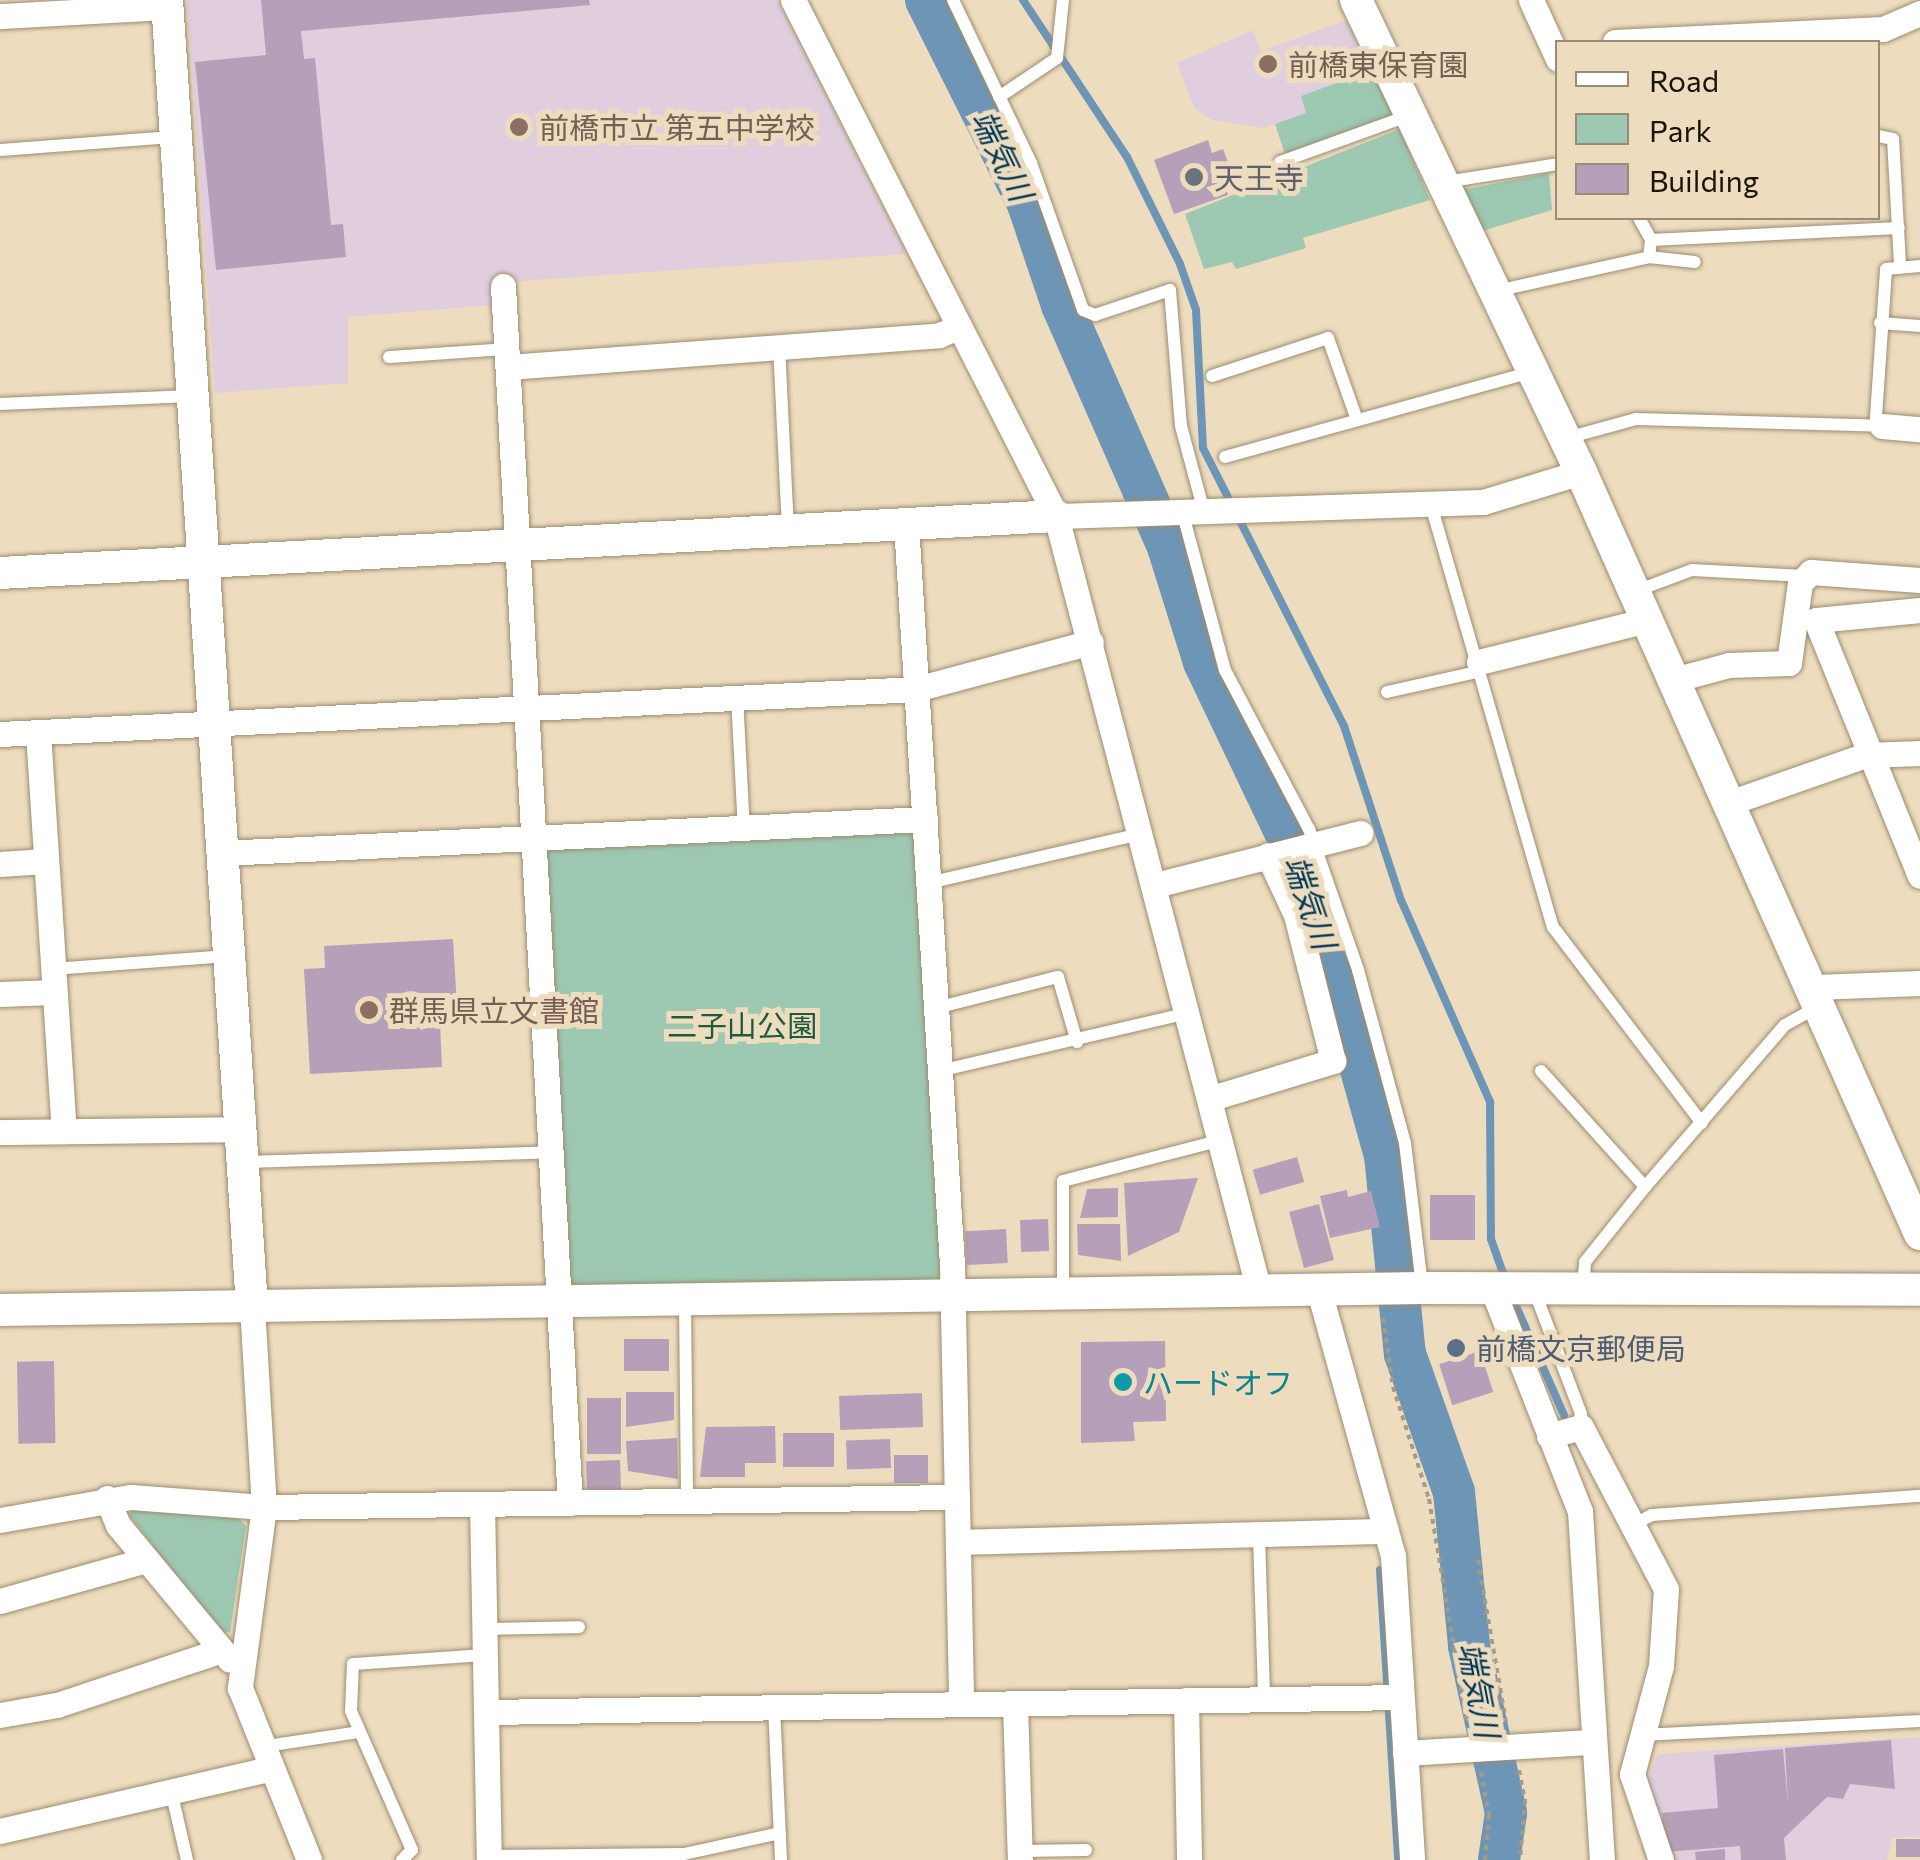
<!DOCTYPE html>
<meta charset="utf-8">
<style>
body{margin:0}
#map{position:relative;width:1920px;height:1860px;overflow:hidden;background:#eddcbe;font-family:Commissioner,"Noto Sans JP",sans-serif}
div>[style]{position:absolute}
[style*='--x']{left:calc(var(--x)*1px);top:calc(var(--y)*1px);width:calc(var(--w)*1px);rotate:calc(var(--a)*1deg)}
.education>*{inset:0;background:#e0cedf}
.green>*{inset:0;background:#9dc8b1;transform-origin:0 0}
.stream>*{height:8px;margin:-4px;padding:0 4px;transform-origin:4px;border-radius:4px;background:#6d95b5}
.river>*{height:42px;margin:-21px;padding:0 21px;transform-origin:21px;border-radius:21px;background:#6d95b5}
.building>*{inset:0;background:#b6a0b9;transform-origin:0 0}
.path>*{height:4px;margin-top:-2px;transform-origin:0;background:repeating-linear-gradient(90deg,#a89b83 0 5px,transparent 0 10px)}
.roads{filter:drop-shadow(0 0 2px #9c8d71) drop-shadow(0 0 2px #9c8d71)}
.service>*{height:12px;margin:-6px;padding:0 6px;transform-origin:6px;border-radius:6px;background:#fff}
.minor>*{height:25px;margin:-12.5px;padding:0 12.5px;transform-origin:12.5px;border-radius:12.5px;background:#fff}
.tertiary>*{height:32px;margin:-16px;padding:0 16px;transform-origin:16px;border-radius:16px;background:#fff}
.dots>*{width:28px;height:28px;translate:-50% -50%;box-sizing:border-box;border:5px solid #eddcbe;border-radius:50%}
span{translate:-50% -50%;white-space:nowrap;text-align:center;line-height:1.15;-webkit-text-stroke:10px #eddcbe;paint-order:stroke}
.education-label{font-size:30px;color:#785e54}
.left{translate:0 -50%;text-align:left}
.worship-label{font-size:30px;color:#5b616d}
.park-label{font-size:30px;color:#1d5a40}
.service-label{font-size:30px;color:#4e5e75}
.culture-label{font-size:30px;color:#0d838f}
.water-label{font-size:32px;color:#013656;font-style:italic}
.legend{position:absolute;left:1555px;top:40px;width:325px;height:180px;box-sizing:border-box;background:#eddcbe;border:2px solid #998c76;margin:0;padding:12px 18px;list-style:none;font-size:30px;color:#1a1409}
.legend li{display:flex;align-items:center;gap:20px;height:50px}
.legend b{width:50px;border:2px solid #998c76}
</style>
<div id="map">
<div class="education">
<div style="clip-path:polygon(187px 0,777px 0,906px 254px,493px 283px,495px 305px,348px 317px,348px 383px,215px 393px)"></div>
<div style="clip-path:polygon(1350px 19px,1372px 70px,1302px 96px,1307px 113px,1264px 128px,1212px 120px,1194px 108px,1177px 63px,1253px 30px,1261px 51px)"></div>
<div style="clip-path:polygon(1920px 1737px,1920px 1836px,1892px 1838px,1887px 1860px,1668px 1860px,1644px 1788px,1658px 1754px)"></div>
</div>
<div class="green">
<div style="clip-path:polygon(1372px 70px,1394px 118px,1285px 154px,1275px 124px,1306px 113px,1301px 96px)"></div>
<div style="clip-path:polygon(1400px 129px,1430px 200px,1303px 238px,1306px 248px,1236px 269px,1232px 262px,1204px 269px,1185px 214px)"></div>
<div style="clip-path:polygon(1549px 173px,1552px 210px,1482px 231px,1462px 190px)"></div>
<div style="left:925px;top:819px;width:478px;height:391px;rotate:87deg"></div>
<div style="clip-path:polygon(134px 1508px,237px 1517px,246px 1526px,230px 1632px,221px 1633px,129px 1515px)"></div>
</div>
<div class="stream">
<div style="--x:1023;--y:0;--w:188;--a:56.5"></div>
<div style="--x:1127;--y:157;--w:119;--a:63.6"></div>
<div style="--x:1180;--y:264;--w:49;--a:70.8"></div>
<div style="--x:1196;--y:310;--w:138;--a:87.1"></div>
<div style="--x:1203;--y:448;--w:312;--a:63.1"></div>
<div style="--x:1344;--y:726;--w:183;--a:71.9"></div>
<div style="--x:1401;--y:900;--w:221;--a:66.2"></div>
<div style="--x:1490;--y:1102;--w:137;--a:89.6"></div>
<div style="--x:1491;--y:1239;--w:42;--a:70.7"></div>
<div style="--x:1512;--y:1297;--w:129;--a:66.2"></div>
<div style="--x:1380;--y:1570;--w:291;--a:86.4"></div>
</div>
<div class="river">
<div style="--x:926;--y:0;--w:228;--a:63.4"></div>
<div style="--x:1028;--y:204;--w:107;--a:71.4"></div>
<div style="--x:1062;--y:305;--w:264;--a:66.3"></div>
<div style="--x:1168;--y:547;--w:121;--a:72.6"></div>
<div style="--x:1204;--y:662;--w:242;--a:64.5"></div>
<div style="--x:1308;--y:880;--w:286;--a:74.4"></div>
<div style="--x:1385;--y:1155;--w:200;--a:84.3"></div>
<div style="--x:1405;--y:1354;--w:146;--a:70.5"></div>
<div style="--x:1454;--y:1492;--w:155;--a:84.4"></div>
<div style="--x:1469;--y:1646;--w:171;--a:77.5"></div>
<div style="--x:1506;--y:1813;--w:48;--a:98.5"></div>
</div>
<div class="building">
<div style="clip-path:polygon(261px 0,589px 0,590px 5px,301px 31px,304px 59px,315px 58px,331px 225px,343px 224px,346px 257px,216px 270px,195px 62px,266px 55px)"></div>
<div style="clip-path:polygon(1208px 140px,1212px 153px,1223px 149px,1233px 176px,1223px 179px,1228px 195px,1174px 214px,1154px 160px)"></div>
<div style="clip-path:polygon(453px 939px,458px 1023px,440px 1024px,442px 1067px,310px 1074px,304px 969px,325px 968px,324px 946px)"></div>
<div style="left:1297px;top:1157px;width:26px;height:46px;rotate:74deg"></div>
<div style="clip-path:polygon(1198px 1178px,1179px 1232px,1128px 1256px,1124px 1183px)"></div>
<div style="clip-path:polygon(1118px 1188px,1118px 1217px,1080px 1218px,1087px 1189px)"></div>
<div style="clip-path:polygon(1347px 1190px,1348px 1197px,1371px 1191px,1380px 1227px,1330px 1238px,1320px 1196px)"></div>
<div style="left:1475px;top:1195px;width:45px;height:45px;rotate:90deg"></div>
<div style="left:1319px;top:1204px;width:58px;height:31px;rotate:75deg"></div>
<div style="left:1048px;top:1219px;width:32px;height:28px;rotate:88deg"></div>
<div style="clip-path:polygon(1077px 1224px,1120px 1224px,1121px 1261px,1078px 1255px)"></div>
<div style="left:1006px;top:1229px;width:34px;height:41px;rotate:87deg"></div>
<div style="left:624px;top:1339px;width:45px;height:32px"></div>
<div style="clip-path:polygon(1165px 1341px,1166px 1421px,1133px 1422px,1135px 1441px,1081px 1443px,1081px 1342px)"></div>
<div style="left:1480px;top:1351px;width:43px;height:43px;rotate:72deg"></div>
<div style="left:54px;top:1361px;width:82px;height:37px;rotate:89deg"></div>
<div style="clip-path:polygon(626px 1392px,674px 1392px,674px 1420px,626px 1427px)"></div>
<div style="left:922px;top:1393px;width:34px;height:83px;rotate:88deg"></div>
<div style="left:587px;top:1398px;width:34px;height:56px"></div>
<div style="clip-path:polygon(775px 1426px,776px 1463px,745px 1463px,745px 1477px,700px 1477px,706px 1427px)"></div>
<div style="left:783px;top:1433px;width:51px;height:34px"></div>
<div style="clip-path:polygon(677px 1438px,678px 1479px,628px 1471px,626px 1441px)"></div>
<div style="left:890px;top:1439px;width:29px;height:44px;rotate:88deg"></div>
<div style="left:894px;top:1455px;width:34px;height:28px"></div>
<div style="left:620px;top:1460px;width:30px;height:34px;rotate:88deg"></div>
<div style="clip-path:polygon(1891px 1740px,1895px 1789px,1850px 1784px,1843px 1799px,1827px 1797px,1784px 1838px,1786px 1860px,1741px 1860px,1740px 1846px,1665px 1852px,1662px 1813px,1718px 1808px,1714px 1755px,1783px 1749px,1788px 1804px,1785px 1748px)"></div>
<div style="left:1920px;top:1839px;width:18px;height:24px;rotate:90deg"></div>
<div style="clip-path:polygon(1725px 1849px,1725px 1860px,1696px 1860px,1695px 1852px)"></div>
</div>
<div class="path">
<div style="--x:1383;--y:1318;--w:70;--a:81.8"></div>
<div style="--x:1393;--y:1387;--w:118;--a:72.2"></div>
<div style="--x:1429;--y:1499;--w:228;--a:80.4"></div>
<div style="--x:1478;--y:1560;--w:164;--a:80.2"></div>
<div style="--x:1519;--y:1770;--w:31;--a:79"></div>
<div style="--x:1525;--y:1800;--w:59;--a:94.8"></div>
<div style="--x:1481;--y:1772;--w:44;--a:79.5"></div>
<div style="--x:1489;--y:1815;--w:45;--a:95.1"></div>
</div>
<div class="roads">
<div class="service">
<div style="--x:953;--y:0;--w:181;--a:64.4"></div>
<div style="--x:1031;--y:163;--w:156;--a:70.5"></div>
<div style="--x:1083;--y:310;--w:13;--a:23"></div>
<div style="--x:1095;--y:315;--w:79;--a:-18.4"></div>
<div style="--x:1170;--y:290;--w:136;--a:85.4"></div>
<div style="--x:1181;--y:426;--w:89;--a:75"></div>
<div style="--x:999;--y:97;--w:70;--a:-33.9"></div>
<div style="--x:1057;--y:58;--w:58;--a:-84.1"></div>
<div style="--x:1878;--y:136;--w:15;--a:11"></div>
<div style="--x:1893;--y:139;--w:124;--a:86.8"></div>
<div style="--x:0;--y:150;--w:173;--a:-4.3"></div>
<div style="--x:1280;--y:162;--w:136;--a:-19.8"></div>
<div style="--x:1446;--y:182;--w:113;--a:-9.1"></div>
<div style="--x:1639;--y:218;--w:25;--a:61"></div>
<div style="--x:1649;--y:257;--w:17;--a:-83"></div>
<div style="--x:1651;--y:240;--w:248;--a:-2.8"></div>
<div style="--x:1496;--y:291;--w:157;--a:-12.5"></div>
<div style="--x:1649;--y:257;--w:46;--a:6.2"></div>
<div style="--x:1880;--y:323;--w:40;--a:4.3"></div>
<div style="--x:779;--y:346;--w:182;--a:87.2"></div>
<div style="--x:389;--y:357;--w:117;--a:-3.9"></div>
<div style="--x:1212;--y:376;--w:122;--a:-18.1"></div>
<div style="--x:1328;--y:338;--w:87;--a:70.5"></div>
<div style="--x:0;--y:404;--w:192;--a:-2.4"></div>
<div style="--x:1567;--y:438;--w:72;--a:-15.4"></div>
<div style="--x:1636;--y:419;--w:246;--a:1.6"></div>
<div style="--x:1882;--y:426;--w:11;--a:-124"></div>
<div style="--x:1876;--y:417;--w:148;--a:-86.1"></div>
<div style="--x:1886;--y:269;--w:34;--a:-5"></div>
<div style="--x:1225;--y:457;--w:318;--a:-15.5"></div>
<div style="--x:1431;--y:505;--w:439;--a:73.9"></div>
<div style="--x:1553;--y:927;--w:246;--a:52.8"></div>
<div style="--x:1182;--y:511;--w:165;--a:74.9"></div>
<div style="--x:1225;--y:670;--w:180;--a:62.2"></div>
<div style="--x:1309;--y:829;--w:149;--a:70.8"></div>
<div style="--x:1358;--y:970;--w:179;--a:74.8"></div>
<div style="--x:1405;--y:1143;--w:143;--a:83.2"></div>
<div style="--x:1636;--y:591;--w:60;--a:-20.6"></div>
<div style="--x:1692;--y:570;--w:112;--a:3.1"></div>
<div style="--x:1387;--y:692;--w:96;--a:-12.6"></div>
<div style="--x:737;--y:697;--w:132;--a:87"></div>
<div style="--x:928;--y:883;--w:218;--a:-13"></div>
<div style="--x:52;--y:969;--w:177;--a:-4.2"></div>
<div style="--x:936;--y:1008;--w:126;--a:-14.3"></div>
<div style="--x:1058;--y:977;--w:68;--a:73.7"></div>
<div style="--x:939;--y:1071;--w:256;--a:-13.1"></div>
<div style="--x:1541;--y:1071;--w:156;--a:48.1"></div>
<div style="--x:245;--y:1162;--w:310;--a:-1.8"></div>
<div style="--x:1583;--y:1287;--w:25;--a:-85"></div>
<div style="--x:1585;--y:1262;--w:96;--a:-51.3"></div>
<div style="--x:1645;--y:1187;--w:214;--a:-49.2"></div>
<div style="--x:1785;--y:1025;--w:37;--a:-29"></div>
<div style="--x:1534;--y:1290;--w:133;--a:69.2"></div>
<div style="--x:1581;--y:1414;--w:11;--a:105"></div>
<div style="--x:1063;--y:1292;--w:111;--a:-90"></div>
<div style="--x:1063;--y:1181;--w:163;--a:-14.5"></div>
<div style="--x:685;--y:1302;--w:199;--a:89.4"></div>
<div style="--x:1633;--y:1525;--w:21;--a:-28"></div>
<div style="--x:1652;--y:1515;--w:269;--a:-4.1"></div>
<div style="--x:1259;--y:1536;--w:163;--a:88.2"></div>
<div style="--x:485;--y:1629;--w:94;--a:-1.2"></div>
<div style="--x:774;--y:1706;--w:154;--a:87.4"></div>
<div style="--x:1643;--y:1735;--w:277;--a:-2.9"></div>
<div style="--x:260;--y:1747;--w:100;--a:-8.6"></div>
<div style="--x:172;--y:1795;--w:67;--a:77"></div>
<div style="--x:1020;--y:1851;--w:66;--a:-0.9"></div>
<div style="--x:489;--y:1856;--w:195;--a:-0.6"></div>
<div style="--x:684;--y:1854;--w:98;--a:-12.3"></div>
<div style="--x:402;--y:1860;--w:14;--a:-45"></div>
<div style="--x:412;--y:1850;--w:152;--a:-113.7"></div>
<div style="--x:351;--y:1711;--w:47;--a:-87.6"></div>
<div style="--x:353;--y:1664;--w:133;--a:-3.9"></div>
</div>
<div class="minor">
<div style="--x:793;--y:0;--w:579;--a:62.99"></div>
<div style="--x:1056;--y:516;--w:801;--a:75.32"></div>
<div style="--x:1531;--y:0;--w:65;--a:65.4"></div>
<div style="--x:0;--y:16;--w:167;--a:-3.1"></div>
<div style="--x:1615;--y:42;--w:268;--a:-2.8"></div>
<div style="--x:1883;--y:29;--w:40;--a:-23.4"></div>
<div style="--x:503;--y:286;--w:1219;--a:86.85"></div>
<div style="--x:508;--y:367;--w:432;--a:-4.2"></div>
<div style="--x:939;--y:335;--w:22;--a:-22"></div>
<div style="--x:1882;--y:426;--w:38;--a:5"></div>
<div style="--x:1056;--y:516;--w:427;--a:-1.9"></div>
<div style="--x:1483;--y:502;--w:102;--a:-17"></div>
<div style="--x:906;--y:523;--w:742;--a:86.45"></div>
<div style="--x:952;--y:1264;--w:440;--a:88.8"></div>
<div style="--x:1920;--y:610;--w:104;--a:174.5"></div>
<div style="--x:1816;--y:620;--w:276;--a:67.9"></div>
<div style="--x:1479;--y:662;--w:173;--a:-14"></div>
<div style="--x:1673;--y:680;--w:58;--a:-15"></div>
<div style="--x:1729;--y:665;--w:60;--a:-1.9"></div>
<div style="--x:1789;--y:663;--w:81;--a:-82.2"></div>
<div style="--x:1800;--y:583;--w:16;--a:-45"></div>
<div style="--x:1811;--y:572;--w:109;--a:4.2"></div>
<div style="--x:38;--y:732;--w:400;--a:86.3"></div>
<div style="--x:0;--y:734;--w:917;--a:-2.81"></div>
<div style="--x:916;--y:689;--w:181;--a:-15"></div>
<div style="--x:1729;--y:803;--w:145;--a:-19.3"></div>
<div style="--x:1866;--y:755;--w:54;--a:-2.1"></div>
<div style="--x:222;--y:853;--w:704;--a:-2.77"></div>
<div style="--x:0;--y:864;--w:45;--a:-3.8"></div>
<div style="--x:1155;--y:885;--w:212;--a:-14.2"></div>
<div style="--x:1815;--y:987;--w:105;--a:-2.2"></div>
<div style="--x:0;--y:994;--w:54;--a:-2.1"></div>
<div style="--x:1212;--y:1098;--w:127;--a:-17"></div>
<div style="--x:1333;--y:1061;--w:151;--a:-104.2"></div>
<div style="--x:1296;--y:915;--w:66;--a:-115"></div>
<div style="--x:0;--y:1132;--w:239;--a:-0.7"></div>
<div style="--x:1492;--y:1288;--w:240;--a:68.5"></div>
<div style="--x:1580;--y:1511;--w:350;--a:86.4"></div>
<div style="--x:1319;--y:1291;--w:275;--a:74.4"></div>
<div style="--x:1393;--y:1556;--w:305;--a:86.4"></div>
<div style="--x:252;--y:1306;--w:201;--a:86.6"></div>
<div style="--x:264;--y:1507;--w:183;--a:97.6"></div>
<div style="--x:240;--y:1688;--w:185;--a:68.1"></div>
<div style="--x:1549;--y:1436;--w:33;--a:-16"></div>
<div style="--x:1581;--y:1427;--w:183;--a:62.3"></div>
<div style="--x:1666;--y:1589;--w:77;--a:93.7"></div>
<div style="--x:1661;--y:1666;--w:112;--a:105"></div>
<div style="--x:1632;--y:1774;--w:91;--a:71.4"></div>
<div style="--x:107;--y:1498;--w:29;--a:68"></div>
<div style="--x:118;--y:1525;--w:175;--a:50.3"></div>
<div style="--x:482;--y:1504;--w:356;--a:88.9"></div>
<div style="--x:0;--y:1520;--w:133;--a:-10"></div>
<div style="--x:131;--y:1497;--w:133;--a:4.3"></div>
<div style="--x:264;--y:1507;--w:693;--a:-0.83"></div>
<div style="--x:958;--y:1542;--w:428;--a:-1.5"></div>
<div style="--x:0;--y:1601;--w:152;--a:-15.7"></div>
<div style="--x:1186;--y:1700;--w:160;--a:88.9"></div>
<div style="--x:1015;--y:1704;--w:156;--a:88.2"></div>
<div style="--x:488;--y:1712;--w:913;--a:-0.94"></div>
<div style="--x:0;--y:1715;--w:58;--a:-10"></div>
<div style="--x:57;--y:1705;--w:168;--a:-18.4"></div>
<div style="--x:1405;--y:1753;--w:185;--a:-3.4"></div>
<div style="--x:0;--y:1831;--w:276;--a:-13"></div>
</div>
<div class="tertiary">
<div style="--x:167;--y:0;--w:1309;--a:86.28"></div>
<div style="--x:1356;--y:0;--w:523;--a:64.51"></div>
<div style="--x:1581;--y:472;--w:834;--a:66.02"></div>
<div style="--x:0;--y:573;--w:1058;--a:-3.09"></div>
<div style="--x:0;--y:1310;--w:1422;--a:-0.89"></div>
<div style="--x:1422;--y:1288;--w:498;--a:0.2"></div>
</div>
</div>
<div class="dots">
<div style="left:1268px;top:64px;background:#8d6e63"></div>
<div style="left:519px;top:127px;background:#8d6e63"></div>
<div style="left:1194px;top:177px;background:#6b7280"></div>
<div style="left:369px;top:1010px;background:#8d6e63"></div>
<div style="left:1456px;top:1348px;background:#5c6f8a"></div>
<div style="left:1123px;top:1382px;background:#0f9aa8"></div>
</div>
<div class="education-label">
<span class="left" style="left:1288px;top:64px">前橋東保育園</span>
<span class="left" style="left:539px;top:127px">前橋市立 第五中学校</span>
<span class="left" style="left:389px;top:1010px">群馬県立文書館</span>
</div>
<div class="worship-label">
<span class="left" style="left:1214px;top:177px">天王寺</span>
</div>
<div class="park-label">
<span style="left:742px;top:1025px">二子山公園</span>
</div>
<div class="service-label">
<span class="left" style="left:1476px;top:1348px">前橋文京郵便局</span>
</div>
<div class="culture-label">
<span class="left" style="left:1143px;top:1382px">ハードオフ</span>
</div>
<div class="water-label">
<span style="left:1003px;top:155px;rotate:64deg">端気川</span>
<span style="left:1311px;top:902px;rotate:71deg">端気川</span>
<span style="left:1480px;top:1690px;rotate:79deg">端気川</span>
</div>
<ul class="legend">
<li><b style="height:12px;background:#fff"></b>Road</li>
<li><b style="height:28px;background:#9dc8b1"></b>Park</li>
<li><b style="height:28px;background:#b6a0b9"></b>Building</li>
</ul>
</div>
